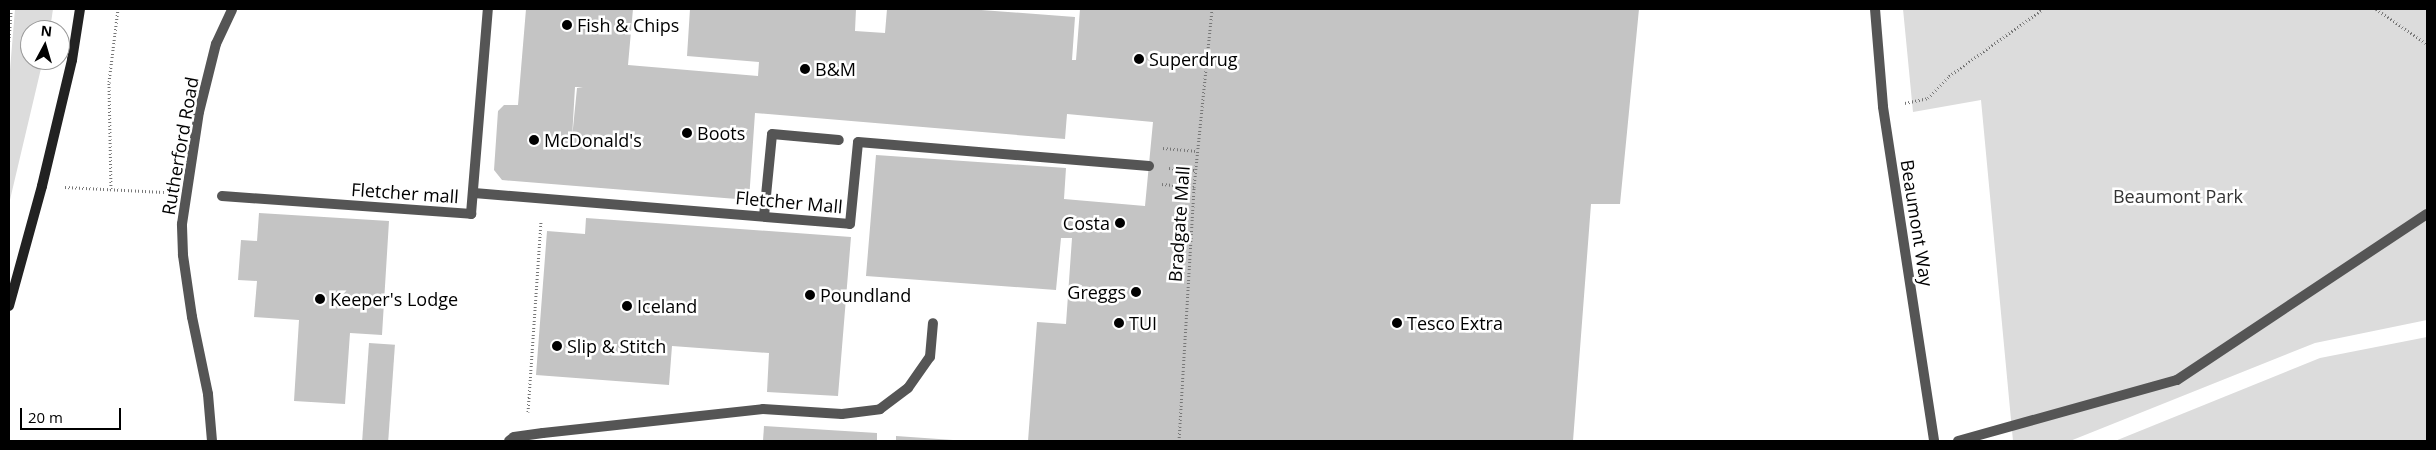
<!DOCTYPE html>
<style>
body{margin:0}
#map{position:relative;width:2436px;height:450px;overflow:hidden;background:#fff;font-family:"Open Sans",sans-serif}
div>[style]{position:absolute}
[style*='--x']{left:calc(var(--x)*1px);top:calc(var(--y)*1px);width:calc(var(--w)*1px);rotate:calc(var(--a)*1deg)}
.green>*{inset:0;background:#dcdcdc}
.building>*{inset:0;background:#c4c4c4;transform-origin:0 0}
.path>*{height:3px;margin-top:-1.5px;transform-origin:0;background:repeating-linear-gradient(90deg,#777 0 1px,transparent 0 3.5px)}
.lane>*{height:10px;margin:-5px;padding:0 5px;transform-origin:5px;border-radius:5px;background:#555}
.street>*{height:10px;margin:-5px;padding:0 5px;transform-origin:5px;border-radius:5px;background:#555}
.secondary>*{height:10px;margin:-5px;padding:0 5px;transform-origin:5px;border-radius:5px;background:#222}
.dots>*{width:14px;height:14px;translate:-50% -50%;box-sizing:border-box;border:2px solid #fff;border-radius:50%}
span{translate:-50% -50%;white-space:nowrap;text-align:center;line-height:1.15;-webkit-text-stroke:5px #fff;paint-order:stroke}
.poi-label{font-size:18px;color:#000}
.left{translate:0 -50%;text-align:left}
.right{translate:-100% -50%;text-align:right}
.street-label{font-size:18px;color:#000}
.park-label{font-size:18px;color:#333}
.frame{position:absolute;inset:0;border:10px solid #000;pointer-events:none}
.north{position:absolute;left:20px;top:20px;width:50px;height:50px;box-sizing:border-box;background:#fff;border:1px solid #999;border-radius:50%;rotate:6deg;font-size:14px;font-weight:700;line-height:20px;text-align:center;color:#000}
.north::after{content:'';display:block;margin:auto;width:18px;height:22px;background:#000;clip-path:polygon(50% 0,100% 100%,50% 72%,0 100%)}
.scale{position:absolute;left:20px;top:408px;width:101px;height:22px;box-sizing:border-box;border:2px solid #000;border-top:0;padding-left:6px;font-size:15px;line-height:18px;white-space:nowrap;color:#000;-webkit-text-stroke:4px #fff;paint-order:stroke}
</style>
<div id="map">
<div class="green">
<div style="clip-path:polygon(15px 9px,53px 9px,50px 30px,30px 30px,30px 60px,43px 60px,9px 204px,9px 82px)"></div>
<div style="clip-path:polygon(1903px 9px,2427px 9px,2427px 320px,2315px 343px,2070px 441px,2013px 441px,1981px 100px,1913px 112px)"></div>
<div style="clip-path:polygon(2427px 337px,2427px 441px,2115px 441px,2320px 358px)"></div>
</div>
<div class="building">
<div style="clip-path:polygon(evenodd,526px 9px,633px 9px,628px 65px,758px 76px,759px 62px,687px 56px,690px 9px,856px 9px,855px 31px,885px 33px,887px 9px,968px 9px,1075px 17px,1072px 60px,1076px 60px,1080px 9px,1639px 9px,1620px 204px,1591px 204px,1573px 441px,1028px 441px,1037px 322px,1066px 324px,1072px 238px,1061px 238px,1056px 290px,866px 276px,876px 155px,1066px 168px,1064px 199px,1145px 206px,1153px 122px,1067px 114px,1065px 139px,755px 113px,749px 200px,502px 180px,494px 170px,498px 111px,504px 105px,518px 105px,526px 9px,575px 87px,583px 87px,577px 88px,572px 138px,575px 87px)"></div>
<div style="clip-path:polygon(259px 213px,389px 221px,382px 335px,350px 333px,345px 404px,294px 401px,299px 320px,254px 317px,257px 281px,238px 280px,241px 240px,257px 241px)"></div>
<div style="clip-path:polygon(586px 218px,851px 237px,838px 396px,767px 392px,769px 353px,672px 346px,669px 385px,536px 375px,547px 231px,585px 234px)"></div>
<div style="left:369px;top:343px;width:26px;height:98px;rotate:4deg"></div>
<div style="clip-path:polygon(764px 426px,877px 433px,877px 441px,763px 441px)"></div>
<div style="clip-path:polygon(896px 436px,953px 440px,953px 441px,896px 441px)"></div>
</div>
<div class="path">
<div style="--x:2376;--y:9;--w:62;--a:34.5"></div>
<div style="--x:9;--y:41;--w:32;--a:-86"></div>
<div style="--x:1905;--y:103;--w:24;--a:-12"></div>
<div style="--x:1928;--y:98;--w:30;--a:-46"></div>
<div style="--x:1949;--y:76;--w:115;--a:-35.5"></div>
<div style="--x:1163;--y:148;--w:35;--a:5"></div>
<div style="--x:1169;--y:168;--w:27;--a:4"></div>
<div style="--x:1162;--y:184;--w:32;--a:5"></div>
<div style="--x:65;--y:187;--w:99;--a:2.9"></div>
<div style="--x:111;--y:189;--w:107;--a:-91.1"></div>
<div style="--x:109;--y:82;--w:74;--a:-83"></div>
<div style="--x:528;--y:412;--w:191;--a:-86.1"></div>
<div style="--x:1179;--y:441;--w:254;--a:-86.6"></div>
<div style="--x:1194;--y:187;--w:179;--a:-84.2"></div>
</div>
<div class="lane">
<div style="--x:509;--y:441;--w:6;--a:-39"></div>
<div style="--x:514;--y:437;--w:29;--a:-8"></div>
<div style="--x:543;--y:433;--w:221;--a:-6.2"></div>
<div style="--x:763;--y:409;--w:79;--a:3.6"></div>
<div style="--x:842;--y:414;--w:38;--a:-7"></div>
<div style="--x:880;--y:409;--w:35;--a:-37"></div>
<div style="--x:908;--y:388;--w:38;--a:-55"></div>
<div style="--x:930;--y:357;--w:34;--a:-85"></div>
<div style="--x:1958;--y:441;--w:227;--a:-15.6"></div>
<div style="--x:2177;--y:380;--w:300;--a:-33.6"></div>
</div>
<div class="street">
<div style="--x:1875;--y:9;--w:98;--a:85.3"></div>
<div style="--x:1883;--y:107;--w:338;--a:81.3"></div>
<div style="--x:474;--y:193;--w:377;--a:4.7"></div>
<div style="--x:850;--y:224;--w:82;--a:-84.4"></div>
<div style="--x:858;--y:142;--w:292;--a:4.7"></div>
<div style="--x:222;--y:196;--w:250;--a:4.1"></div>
<div style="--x:471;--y:214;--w:206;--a:-85.3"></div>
<div style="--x:764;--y:216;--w:82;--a:-84.4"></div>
<div style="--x:772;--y:134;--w:67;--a:5.1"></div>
<div style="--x:212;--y:441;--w:47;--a:-94.9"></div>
<div style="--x:208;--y:394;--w:79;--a:-101.7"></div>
<div style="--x:192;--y:317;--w:63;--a:-98.3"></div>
<div style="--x:183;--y:255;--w:31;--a:-92"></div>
<div style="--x:182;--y:224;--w:113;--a:-81.4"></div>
<div style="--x:199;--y:112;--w:70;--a:-76"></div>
<div style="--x:216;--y:44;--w:38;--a:-65"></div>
</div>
<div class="secondary">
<div style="--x:9;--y:306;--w:124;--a:-74.6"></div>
<div style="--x:42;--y:186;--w:130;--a:-76.6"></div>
<div style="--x:72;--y:60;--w:52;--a:-81.1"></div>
</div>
<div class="dots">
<div style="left:567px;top:25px;background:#000"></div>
<div style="left:1139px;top:59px;background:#000"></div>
<div style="left:805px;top:69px;background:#000"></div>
<div style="left:687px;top:133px;background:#000"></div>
<div style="left:534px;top:140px;background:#000"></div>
<div style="left:1120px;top:223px;background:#000"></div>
<div style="left:1136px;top:292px;background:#000"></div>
<div style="left:810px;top:295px;background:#000"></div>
<div style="left:320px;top:299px;background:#000"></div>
<div style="left:627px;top:306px;background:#000"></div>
<div style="left:1119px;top:323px;background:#000"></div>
<div style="left:1397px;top:323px;background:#000"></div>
<div style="left:557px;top:346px;background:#000"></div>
</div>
<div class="poi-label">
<span class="left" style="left:577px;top:25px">Fish &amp; Chips</span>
<span class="left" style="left:1149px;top:59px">Superdrug</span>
<span class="left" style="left:815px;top:69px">B&amp;M</span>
<span class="left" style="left:697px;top:133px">Boots</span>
<span class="left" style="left:544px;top:140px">McDonald's</span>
<span class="right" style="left:1110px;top:223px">Costa</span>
<span class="right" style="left:1126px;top:292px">Greggs</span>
<span class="left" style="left:820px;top:295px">Poundland</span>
<span class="left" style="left:330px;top:299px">Keeper's Lodge</span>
<span class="left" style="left:637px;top:306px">Iceland</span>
<span class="left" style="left:1129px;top:323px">TUI</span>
<span class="left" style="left:1407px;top:323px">Tesco Extra</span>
<span class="left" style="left:567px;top:346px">Slip &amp; Stitch</span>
</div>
<div class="street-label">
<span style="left:180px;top:146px;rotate:-80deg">Rutherford Road</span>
<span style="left:405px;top:193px;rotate:4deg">Fletcher mall</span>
<span style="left:789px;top:202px;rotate:5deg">Fletcher Mall</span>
<span style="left:1917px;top:223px;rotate:81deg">Beaumont Way</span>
<span style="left:1179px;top:224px;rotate:-86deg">Bradgate Mall</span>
</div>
<div class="park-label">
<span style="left:2178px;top:196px">Beaumont Park</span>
</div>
<div class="frame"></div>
<div class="north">N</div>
<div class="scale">20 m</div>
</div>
